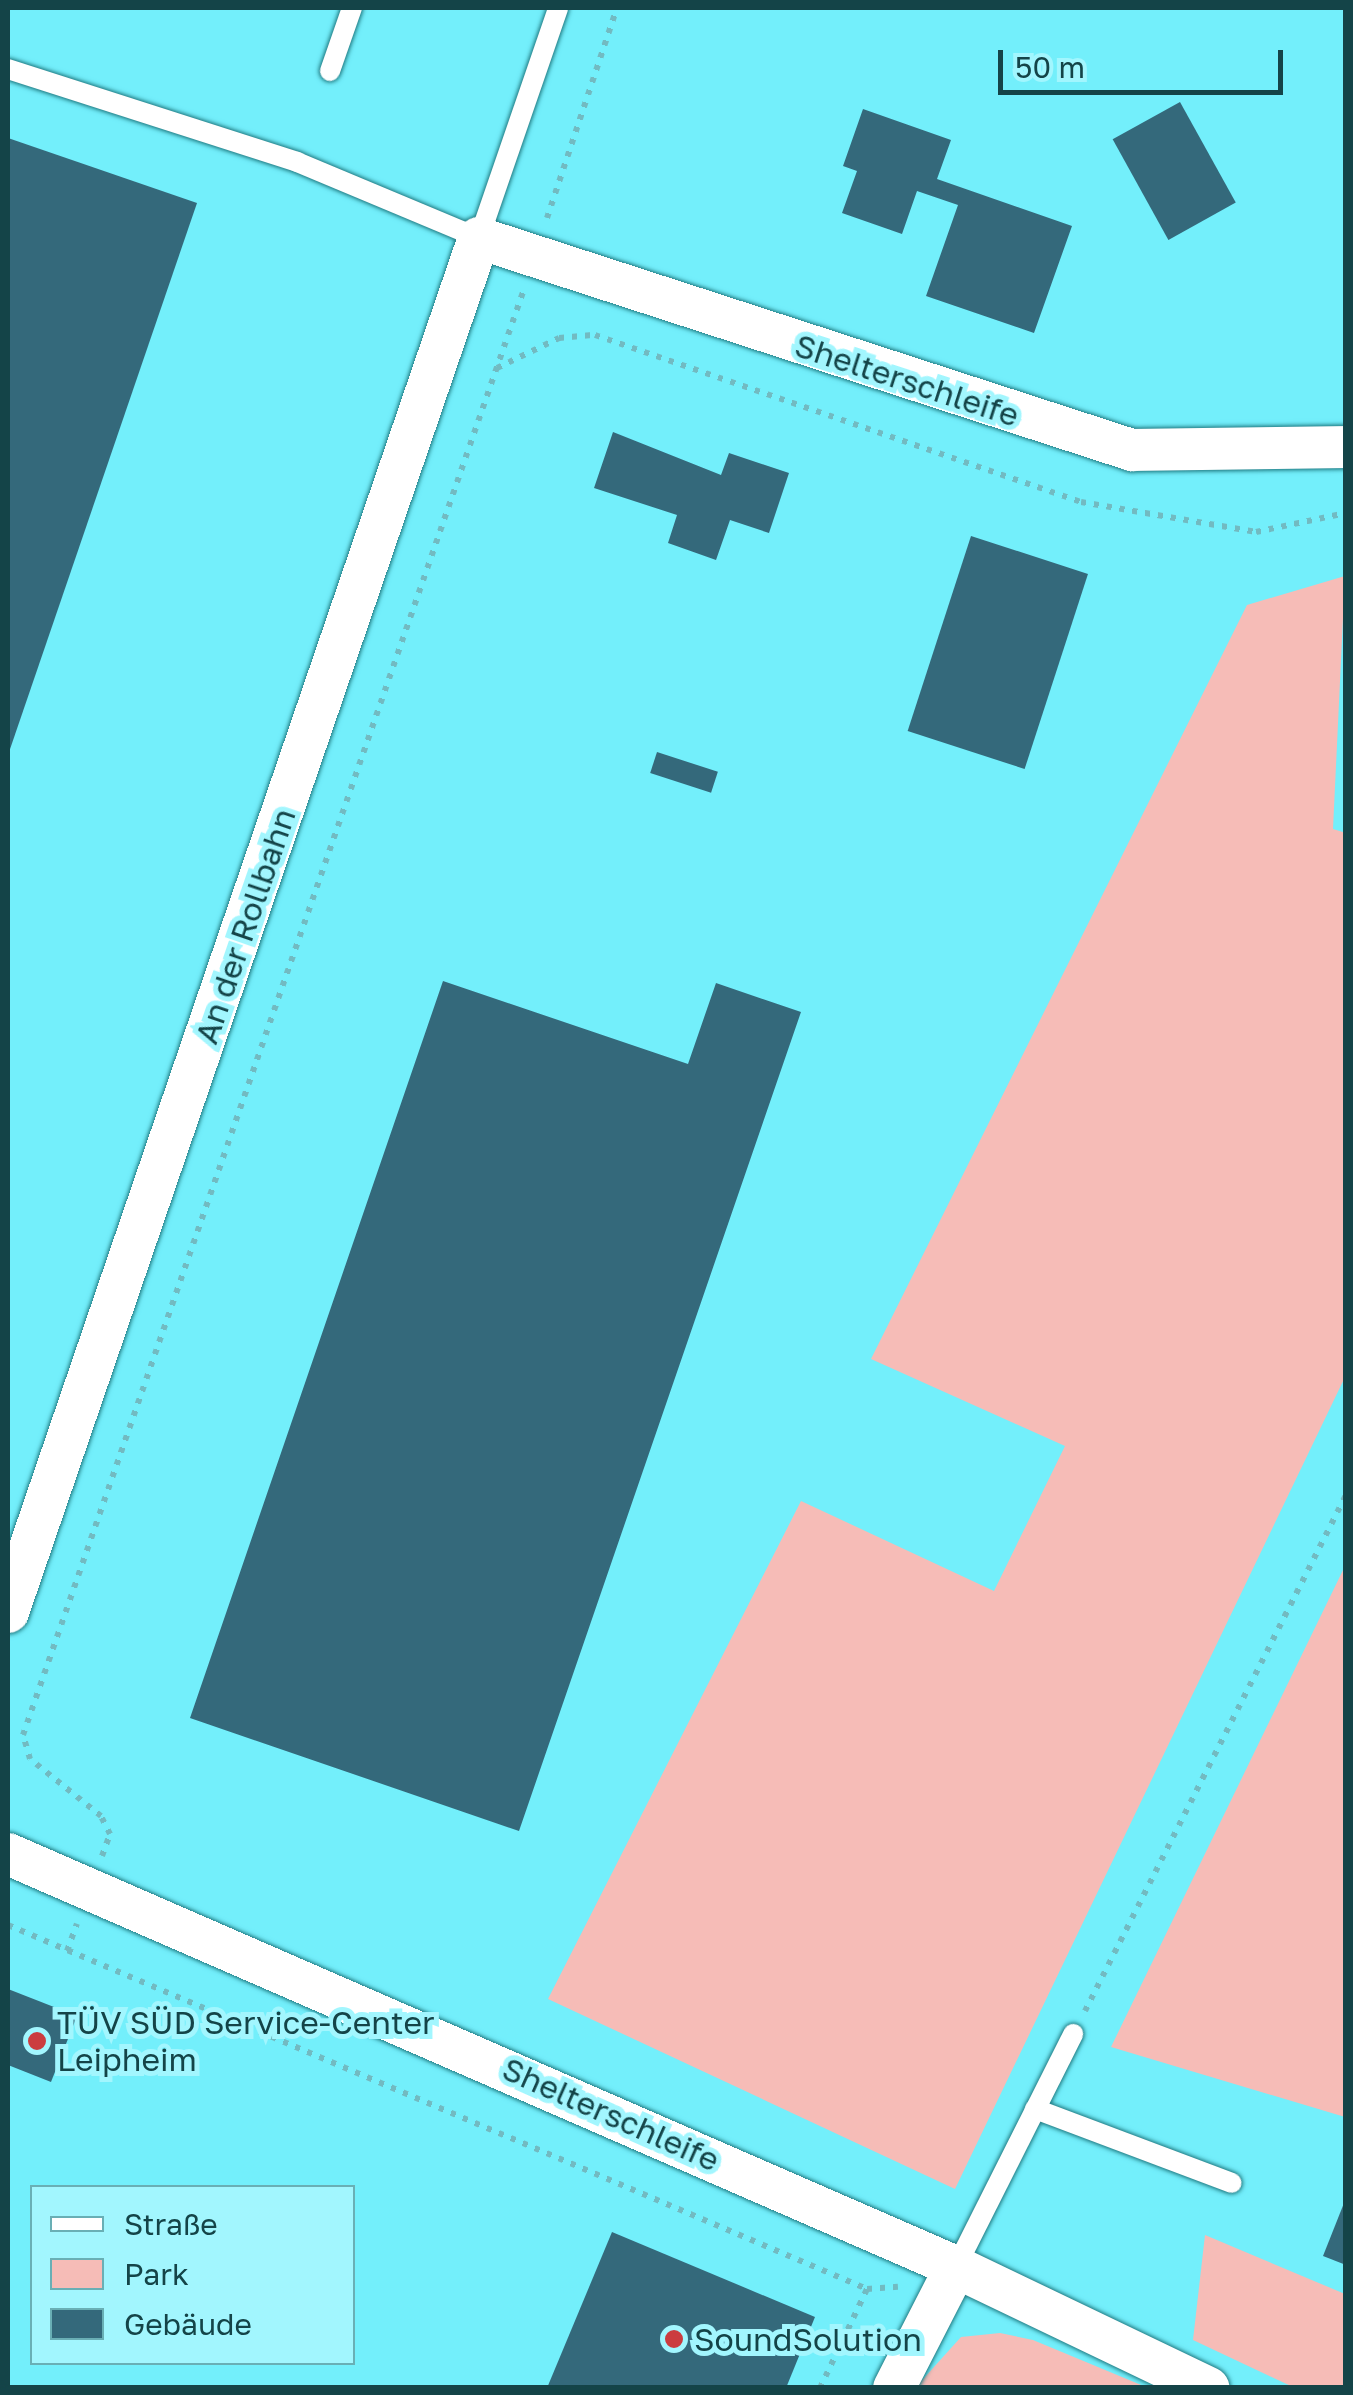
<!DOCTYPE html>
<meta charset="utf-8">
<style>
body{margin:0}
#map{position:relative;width:1353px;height:2395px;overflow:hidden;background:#a2f6fe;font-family:"Golos Text",sans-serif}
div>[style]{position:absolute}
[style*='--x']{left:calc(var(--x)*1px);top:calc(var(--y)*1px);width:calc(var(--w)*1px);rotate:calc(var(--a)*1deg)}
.built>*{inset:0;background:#73effb}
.green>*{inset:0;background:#f6bcb7}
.building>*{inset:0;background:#34697b;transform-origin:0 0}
.path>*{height:6px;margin-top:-3px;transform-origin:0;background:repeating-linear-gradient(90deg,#72bac1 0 5px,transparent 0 13px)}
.roads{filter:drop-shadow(0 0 2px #207a82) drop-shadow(0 0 2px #207a82)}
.lane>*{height:20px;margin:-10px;padding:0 10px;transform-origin:10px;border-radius:10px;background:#fff}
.street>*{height:42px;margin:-21px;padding:0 21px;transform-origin:21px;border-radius:21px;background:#fff}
.dots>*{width:28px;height:28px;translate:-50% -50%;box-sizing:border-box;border:5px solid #a2f6fe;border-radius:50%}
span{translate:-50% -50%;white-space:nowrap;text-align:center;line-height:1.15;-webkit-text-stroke:10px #a2f6fe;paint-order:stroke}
.street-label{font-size:32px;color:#144448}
.poi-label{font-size:32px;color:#144448}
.left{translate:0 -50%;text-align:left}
.frame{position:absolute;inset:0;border:10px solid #144448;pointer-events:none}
.legend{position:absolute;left:30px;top:2185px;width:325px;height:180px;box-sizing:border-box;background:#a2f6fe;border:2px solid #69afb5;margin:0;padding:12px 18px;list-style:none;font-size:30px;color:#144448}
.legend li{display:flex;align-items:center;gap:20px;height:50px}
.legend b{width:50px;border:2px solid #69afb5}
.scale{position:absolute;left:998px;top:50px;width:285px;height:45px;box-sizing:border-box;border:5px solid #144448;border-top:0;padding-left:12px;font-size:30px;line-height:35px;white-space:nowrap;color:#144448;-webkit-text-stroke:8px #a2f6fe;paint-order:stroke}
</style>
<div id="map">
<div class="built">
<div style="clip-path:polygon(evenodd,8px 8px,1345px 8px,1345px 2387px,8px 2388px,8px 8px,32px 2188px,352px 2188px,352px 2362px,32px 2362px,32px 2188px)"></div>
</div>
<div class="green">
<div style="clip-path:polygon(1345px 576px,1333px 829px,1346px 833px,1345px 1377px,955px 2189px,548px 1999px,801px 1501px,994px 1591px,1065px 1446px,871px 1359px,1247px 605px)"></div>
<div style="clip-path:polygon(1345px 1566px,1346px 2117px,1345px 2117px,1111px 2047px)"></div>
<div style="clip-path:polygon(1205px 2235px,1345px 2294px,1345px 2387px,1293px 2387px,1193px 2340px)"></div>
<div style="clip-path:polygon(1000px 2333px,1033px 2340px,1146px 2387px,915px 2388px,961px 2337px)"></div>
</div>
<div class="building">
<div style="left:1180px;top:102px;width:115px;height:77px;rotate:61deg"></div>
<div style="clip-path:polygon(863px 109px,951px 140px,937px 179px,1072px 226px,1034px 333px,926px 296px,958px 205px,917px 191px,902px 234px,842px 213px,857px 171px,843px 166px)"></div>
<div style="clip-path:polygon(8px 138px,197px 203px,8px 755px)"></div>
<div style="clip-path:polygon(613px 432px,721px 475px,729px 453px,789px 473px,769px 533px,730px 520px,716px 560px,668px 543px,677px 515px,594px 488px)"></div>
<div style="left:971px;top:536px;width:123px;height:205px;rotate:18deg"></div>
<div style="left:657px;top:752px;width:64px;height:22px;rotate:18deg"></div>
<div style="clip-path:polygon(443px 981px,688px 1064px,716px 983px,801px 1012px,519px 1831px,190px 1718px)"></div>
<div style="clip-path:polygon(8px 1989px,77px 2016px,51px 2082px,8px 2065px)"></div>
<div style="clip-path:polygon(1346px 2198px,1346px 2265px,1323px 2256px)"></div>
<div style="clip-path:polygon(612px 2232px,815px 2317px,786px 2388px,547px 2388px)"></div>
</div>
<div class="path">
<div style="--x:547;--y:218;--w:221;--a:-71.6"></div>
<div style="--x:497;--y:368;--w:69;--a:-25.8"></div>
<div style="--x:559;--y:338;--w:36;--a:-5"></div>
<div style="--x:595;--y:335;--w:514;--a:18.96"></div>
<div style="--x:1081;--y:502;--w:178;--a:9.7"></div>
<div style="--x:1256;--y:532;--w:92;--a:-11.9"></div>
<div style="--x:102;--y:1856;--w:23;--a:-70"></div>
<div style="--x:110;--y:1834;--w:20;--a:-117"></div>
<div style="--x:101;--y:1816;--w:91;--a:-141.2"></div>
<div style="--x:30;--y:1759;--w:25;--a:-106"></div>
<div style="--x:23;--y:1735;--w:1527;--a:-70.89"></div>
<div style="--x:8;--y:1925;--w:933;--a:22.96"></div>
<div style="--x:867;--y:2289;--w:31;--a:-4"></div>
<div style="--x:67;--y:1951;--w:29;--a:-70"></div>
<div style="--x:1085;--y:2011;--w:578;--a:-63.17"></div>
<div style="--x:820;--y:2388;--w:110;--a:-64.6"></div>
</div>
<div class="roads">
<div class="lane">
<div style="--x:8;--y:69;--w:304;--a:17.8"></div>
<div style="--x:297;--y:162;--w:197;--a:22.7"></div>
<div style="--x:479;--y:238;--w:243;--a:-71"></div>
<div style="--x:330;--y:71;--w:67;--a:-70.8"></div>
<div style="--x:1035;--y:2109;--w:210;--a:20.6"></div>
<div style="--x:956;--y:2267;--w:261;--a:-63.3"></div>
</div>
<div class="street">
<div style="--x:8;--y:1612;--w:1452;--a:-71.08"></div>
<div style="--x:479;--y:238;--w:687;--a:17.99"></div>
<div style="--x:1132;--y:450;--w:214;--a:-0.8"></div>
<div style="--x:8;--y:1854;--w:1034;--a:23.54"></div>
<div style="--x:956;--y:2267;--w:280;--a:25.6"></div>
<div style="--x:894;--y:2388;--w:136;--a:-62.9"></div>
</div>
</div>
<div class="dots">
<div style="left:37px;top:2041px;background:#cb3c3f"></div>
<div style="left:674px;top:2339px;background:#cb3c3f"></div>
</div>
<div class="street-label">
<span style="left:907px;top:380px;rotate:18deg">Shelterschleife</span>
<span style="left:245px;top:926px;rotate:-71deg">An der Rollbahn</span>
<span style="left:611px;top:2114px;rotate:24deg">Shelterschleife</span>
</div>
<div class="poi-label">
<span class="left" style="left:57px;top:2041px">TÜV SÜD Service-Center<br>Leipheim</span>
<span class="left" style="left:694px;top:2339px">SoundSolution</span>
</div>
<div class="frame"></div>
<ul class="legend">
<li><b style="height:12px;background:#fff"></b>Straße</li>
<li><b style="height:28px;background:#f6bcb7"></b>Park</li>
<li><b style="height:28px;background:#34697b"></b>Gebäude</li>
</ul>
<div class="scale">50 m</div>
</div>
